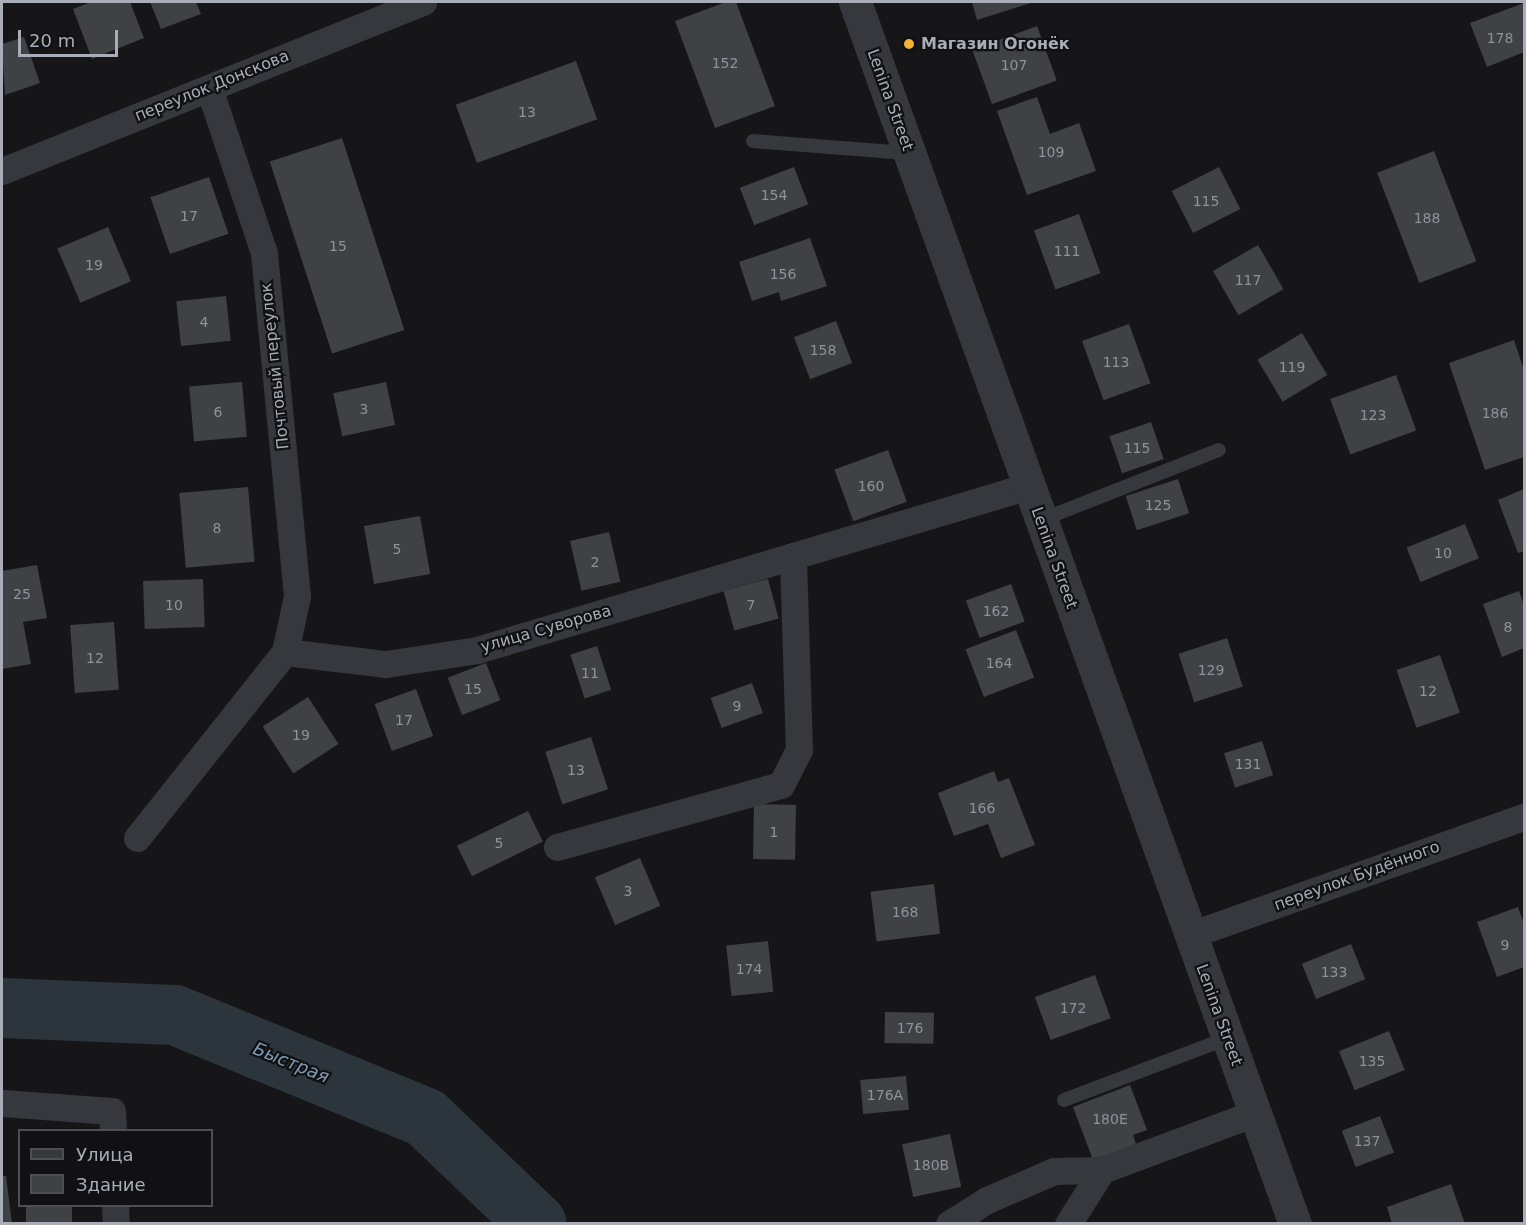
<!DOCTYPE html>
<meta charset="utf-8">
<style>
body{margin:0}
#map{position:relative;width:1526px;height:1225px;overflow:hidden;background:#161618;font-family:"DejaVu Sans",sans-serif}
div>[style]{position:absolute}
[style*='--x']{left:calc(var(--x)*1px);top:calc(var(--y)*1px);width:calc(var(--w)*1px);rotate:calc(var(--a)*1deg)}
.river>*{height:60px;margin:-30px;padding:0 30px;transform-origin:30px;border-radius:30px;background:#2c353c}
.building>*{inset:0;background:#404145;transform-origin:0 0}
.service>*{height:14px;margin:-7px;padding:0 7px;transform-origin:7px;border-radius:7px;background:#37383d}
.minor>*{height:27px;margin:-13.5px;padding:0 13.5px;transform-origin:13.5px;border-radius:13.5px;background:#37383d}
.tertiary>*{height:33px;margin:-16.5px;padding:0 16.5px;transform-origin:16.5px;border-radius:16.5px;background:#37383d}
.dots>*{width:16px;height:16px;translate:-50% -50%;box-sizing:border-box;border:3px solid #111113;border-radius:50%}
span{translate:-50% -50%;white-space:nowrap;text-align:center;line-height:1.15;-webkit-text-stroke:4.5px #111113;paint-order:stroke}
.number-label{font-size:14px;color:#8e929b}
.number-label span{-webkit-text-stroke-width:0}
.poi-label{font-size:16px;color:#a8adb8;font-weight:700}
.left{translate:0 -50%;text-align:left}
.street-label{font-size:16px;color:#a8adb8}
.water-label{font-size:18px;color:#7f9bb3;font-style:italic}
.frame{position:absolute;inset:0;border:3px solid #a8adb8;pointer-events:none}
.legend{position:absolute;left:18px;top:1129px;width:195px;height:78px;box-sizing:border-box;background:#111113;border:2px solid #4d4f55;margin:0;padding:8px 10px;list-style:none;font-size:18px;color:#a8adb8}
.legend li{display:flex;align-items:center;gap:12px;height:30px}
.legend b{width:30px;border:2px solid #4d4f55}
.scale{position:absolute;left:18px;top:30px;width:100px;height:27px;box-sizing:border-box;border:3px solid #a8adb8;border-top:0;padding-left:8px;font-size:18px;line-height:21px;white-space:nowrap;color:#a8adb8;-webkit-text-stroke:4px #111113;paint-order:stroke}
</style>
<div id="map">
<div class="river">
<div style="--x:2;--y:1008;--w:173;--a:2.3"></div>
<div style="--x:175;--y:1015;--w:271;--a:22.3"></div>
<div style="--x:426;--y:1118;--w:153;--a:43.7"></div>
</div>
<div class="building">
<div style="clip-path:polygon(91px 2px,130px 2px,144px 38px,92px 59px,73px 9px)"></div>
<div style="clip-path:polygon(150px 2px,196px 2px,201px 14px,161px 29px)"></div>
<div style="clip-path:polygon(726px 2px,736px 2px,775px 106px,715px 128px,675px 21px)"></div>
<div style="clip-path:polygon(972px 2px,1034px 2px,977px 20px)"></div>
<div style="clip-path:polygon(1524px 3px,1524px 52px,1487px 67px,1470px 23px)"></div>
<div style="left:1037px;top:26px;width:58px;height:69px;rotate:70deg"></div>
<div style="clip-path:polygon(24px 37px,40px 83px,5px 95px,2px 44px)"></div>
<div style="left:576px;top:61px;width:62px;height:128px;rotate:70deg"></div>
<div style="clip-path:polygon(1037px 97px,1050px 134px,1079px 123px,1096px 171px,1027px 195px,997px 111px)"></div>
<div style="left:342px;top:138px;width:202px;height:76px;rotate:72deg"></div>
<div style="left:1434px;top:151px;width:118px;height:61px;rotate:69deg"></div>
<div style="left:794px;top:167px;width:40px;height:58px;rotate:69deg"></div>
<div style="left:1219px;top:167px;width:47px;height:53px;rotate:63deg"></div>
<div style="left:209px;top:177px;width:60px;height:62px;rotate:71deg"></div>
<div style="left:1079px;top:214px;width:63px;height:48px;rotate:70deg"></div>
<div style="left:108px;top:227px;width:59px;height:55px;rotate:67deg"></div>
<div style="clip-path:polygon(810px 238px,827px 286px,781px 301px,779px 292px,752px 301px,739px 262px)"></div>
<div style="left:1258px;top:245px;width:51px;height:52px;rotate:60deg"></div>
<div style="left:226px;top:296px;width:45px;height:50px;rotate:84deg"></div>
<div style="left:836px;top:321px;width:45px;height:45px;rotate:69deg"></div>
<div style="left:1129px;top:324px;width:63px;height:50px;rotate:70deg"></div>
<div style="left:1302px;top:333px;width:49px;height:52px;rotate:59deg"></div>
<div style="clip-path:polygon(1514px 340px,1524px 370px,1524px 457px,1485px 470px,1449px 363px)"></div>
<div style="left:1396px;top:375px;width:59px;height:70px;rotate:70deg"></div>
<div style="left:242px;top:382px;width:55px;height:53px;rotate:85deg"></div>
<div style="left:386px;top:382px;width:44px;height:54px;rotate:78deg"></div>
<div style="left:1151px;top:422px;width:39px;height:44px;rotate:71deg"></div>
<div style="left:888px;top:450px;width:55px;height:57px;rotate:70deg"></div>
<div style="left:1178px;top:479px;width:36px;height:55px;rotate:72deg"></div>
<div style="left:248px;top:487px;width:75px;height:69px;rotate:85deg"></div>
<div style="clip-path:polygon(1524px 489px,1524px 551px,1518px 553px,1498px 500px)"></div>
<div style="left:420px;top:516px;width:59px;height:57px;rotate:80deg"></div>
<div style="left:1465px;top:524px;width:37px;height:63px;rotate:68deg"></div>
<div style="left:609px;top:532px;width:51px;height:40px;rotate:77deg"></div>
<div style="clip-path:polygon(37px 565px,47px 618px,23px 622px,31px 664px,2px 669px,2px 571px)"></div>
<div style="left:203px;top:579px;width:48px;height:60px;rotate:88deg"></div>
<div style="left:768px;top:579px;width:41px;height:46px;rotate:75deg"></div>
<div style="left:1011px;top:584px;width:40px;height:48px;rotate:70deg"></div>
<div style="clip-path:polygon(1519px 591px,1524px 605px,1524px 648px,1502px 657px,1483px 604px)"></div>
<div style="left:114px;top:622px;width:68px;height:44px;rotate:86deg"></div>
<div style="left:1016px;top:630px;width:51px;height:54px;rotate:69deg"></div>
<div style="left:1227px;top:638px;width:51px;height:51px;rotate:72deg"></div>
<div style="left:597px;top:646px;width:46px;height:28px;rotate:72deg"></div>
<div style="left:1440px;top:655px;width:61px;height:46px;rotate:71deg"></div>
<div style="left:486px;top:663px;width:40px;height:41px;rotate:69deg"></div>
<div style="left:752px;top:683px;width:32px;height:44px;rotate:70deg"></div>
<div style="left:416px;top:689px;width:50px;height:44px;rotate:70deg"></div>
<div style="left:308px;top:697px;width:56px;height:54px;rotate:57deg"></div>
<div style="left:591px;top:737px;width:55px;height:48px;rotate:72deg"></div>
<div style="left:1262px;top:741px;width:36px;height:40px;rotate:72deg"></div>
<div style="clip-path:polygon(994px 771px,998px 782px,1009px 778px,1035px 845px,1001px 858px,988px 824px,954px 836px,938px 793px)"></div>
<div style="left:754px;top:804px;width:42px;height:55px;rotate:1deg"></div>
<div style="left:528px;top:811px;width:34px;height:79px;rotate:64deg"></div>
<div style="left:640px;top:858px;width:52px;height:49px;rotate:67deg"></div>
<div style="left:934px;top:884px;width:50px;height:64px;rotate:83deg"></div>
<div style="clip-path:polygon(1518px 907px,1524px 924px,1524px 967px,1497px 977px,1477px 922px)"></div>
<div style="left:768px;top:941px;width:51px;height:42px;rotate:84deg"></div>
<div style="left:1351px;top:944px;width:38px;height:53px;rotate:68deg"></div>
<div style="left:1095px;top:975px;width:46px;height:64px;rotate:70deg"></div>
<div style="left:885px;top:1012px;width:49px;height:31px;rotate:1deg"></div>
<div style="left:1389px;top:1031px;width:42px;height:54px;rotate:68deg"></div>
<div style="left:906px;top:1076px;width:34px;height:46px;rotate:85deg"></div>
<div style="clip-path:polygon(1130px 1085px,1147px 1130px,1133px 1135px,1136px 1144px,1093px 1160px,1073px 1107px)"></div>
<div style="left:1380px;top:1116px;width:39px;height:41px;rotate:69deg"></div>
<div style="left:950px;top:1134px;width:54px;height:49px;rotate:78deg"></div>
<div style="clip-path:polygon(2px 1176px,6px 1176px,12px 1224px,2px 1224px)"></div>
<div style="clip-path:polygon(1451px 1184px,1465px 1224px,1392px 1224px,1387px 1207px)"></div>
<div style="left:26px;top:1206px;width:46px;height:18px"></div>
</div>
<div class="service">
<div style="--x:753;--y:141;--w:154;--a:4.5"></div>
<div style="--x:1041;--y:520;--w:191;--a:-21.5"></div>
<div style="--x:1064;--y:1100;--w:175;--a:-20.7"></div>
</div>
<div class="minor">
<div style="--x:2;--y:171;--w:454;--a:-21.9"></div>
<div style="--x:285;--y:652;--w:102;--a:6.8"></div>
<div style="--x:386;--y:664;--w:92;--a:-8.7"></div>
<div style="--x:477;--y:650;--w:576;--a:-16.55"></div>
<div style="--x:137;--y:838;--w:238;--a:-51.5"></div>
<div style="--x:285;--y:652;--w:57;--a:-77.9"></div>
<div style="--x:297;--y:596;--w:345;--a:-95.5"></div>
<div style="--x:264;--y:253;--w:174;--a:-108.4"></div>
<div style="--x:557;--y:847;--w:232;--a:-15.5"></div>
<div style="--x:781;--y:785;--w:39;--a:-63"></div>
<div style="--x:799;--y:750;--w:194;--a:-91.8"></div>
<div style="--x:1190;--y:935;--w:354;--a:-19.5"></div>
<div style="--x:2;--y:1103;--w:110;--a:4.2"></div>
<div style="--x:112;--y:1111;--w:19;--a:87"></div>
<div style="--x:115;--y:1206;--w:18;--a:87"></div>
<div style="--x:949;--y:1224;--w:45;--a:-32.3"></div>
<div style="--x:987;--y:1200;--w:73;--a:-23.4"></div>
<div style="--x:1054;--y:1171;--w:48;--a:-1.2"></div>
<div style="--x:1068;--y:1224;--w:64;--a:-57.8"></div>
<div style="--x:1102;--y:1170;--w:163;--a:-20.4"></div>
</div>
<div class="tertiary">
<div style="--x:855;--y:2;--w:1299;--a:70.2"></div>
</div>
<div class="dots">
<div style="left:909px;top:44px;background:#f2b134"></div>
</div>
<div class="number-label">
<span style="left:1500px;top:38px">178</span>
<span style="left:725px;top:63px">152</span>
<span style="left:1014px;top:65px">107</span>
<span style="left:527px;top:112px">13</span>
<span style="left:1051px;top:152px">109</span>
<span style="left:774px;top:195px">154</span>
<span style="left:1206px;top:201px">115</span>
<span style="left:189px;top:216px">17</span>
<span style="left:1427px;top:218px">188</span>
<span style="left:338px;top:246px">15</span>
<span style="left:1067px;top:251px">111</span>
<span style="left:94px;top:265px">19</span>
<span style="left:783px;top:274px">156</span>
<span style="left:1248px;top:280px">117</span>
<span style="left:204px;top:322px">4</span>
<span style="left:823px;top:350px">158</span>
<span style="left:1116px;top:362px">113</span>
<span style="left:1292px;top:367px">119</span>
<span style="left:364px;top:409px">3</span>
<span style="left:218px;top:412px">6</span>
<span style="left:1495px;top:413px">186</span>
<span style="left:1373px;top:415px">123</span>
<span style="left:1137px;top:448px">115</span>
<span style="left:871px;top:486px">160</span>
<span style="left:1158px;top:505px">125</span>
<span style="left:217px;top:528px">8</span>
<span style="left:397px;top:549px">5</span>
<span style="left:1443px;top:553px">10</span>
<span style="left:595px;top:562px">2</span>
<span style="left:22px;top:594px">25</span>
<span style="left:174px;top:605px">10</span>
<span style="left:751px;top:605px">7</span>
<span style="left:996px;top:611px">162</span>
<span style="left:1508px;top:627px">8</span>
<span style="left:95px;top:658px">12</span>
<span style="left:999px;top:663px">164</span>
<span style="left:1211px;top:670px">129</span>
<span style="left:590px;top:673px">11</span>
<span style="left:473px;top:689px">15</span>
<span style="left:1428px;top:691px">12</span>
<span style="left:737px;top:706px">9</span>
<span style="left:404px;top:720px">17</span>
<span style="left:301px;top:735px">19</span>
<span style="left:1248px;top:764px">131</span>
<span style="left:576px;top:770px">13</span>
<span style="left:982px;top:808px">166</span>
<span style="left:774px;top:832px">1</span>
<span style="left:499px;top:843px">5</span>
<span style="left:628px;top:891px">3</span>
<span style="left:905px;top:912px">168</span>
<span style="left:1505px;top:945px">9</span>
<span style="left:749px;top:969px">174</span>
<span style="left:1334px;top:972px">133</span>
<span style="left:1073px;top:1008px">172</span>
<span style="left:910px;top:1028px">176</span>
<span style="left:1372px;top:1061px">135</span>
<span style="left:885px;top:1095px">176А</span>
<span style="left:1110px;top:1119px">180Е</span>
<span style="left:1367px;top:1141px">137</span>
<span style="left:931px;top:1165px">180В</span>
</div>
<div class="poi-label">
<span class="left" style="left:921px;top:44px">Магазин Огонёк</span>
</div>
<div class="street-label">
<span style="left:212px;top:86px;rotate:-22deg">переулок Донскова</span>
<span style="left:890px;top:100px;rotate:70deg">Lenina Street</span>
<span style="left:275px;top:366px;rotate:-96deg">Почтовый переулок</span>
<span style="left:1054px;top:558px;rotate:70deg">Lenina Street</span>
<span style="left:546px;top:629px;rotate:-16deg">улица Суворова</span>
<span style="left:1357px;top:876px;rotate:-20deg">переулок Будённого</span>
<span style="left:1219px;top:1015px;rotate:70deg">Lenina Street</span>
</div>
<div class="water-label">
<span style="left:291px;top:1063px;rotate:22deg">Быстрая</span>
</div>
<div class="frame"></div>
<ul class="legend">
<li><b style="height:8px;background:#37383d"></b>Улица</li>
<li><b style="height:16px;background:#404145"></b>Здание</li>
</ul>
<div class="scale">20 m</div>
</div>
